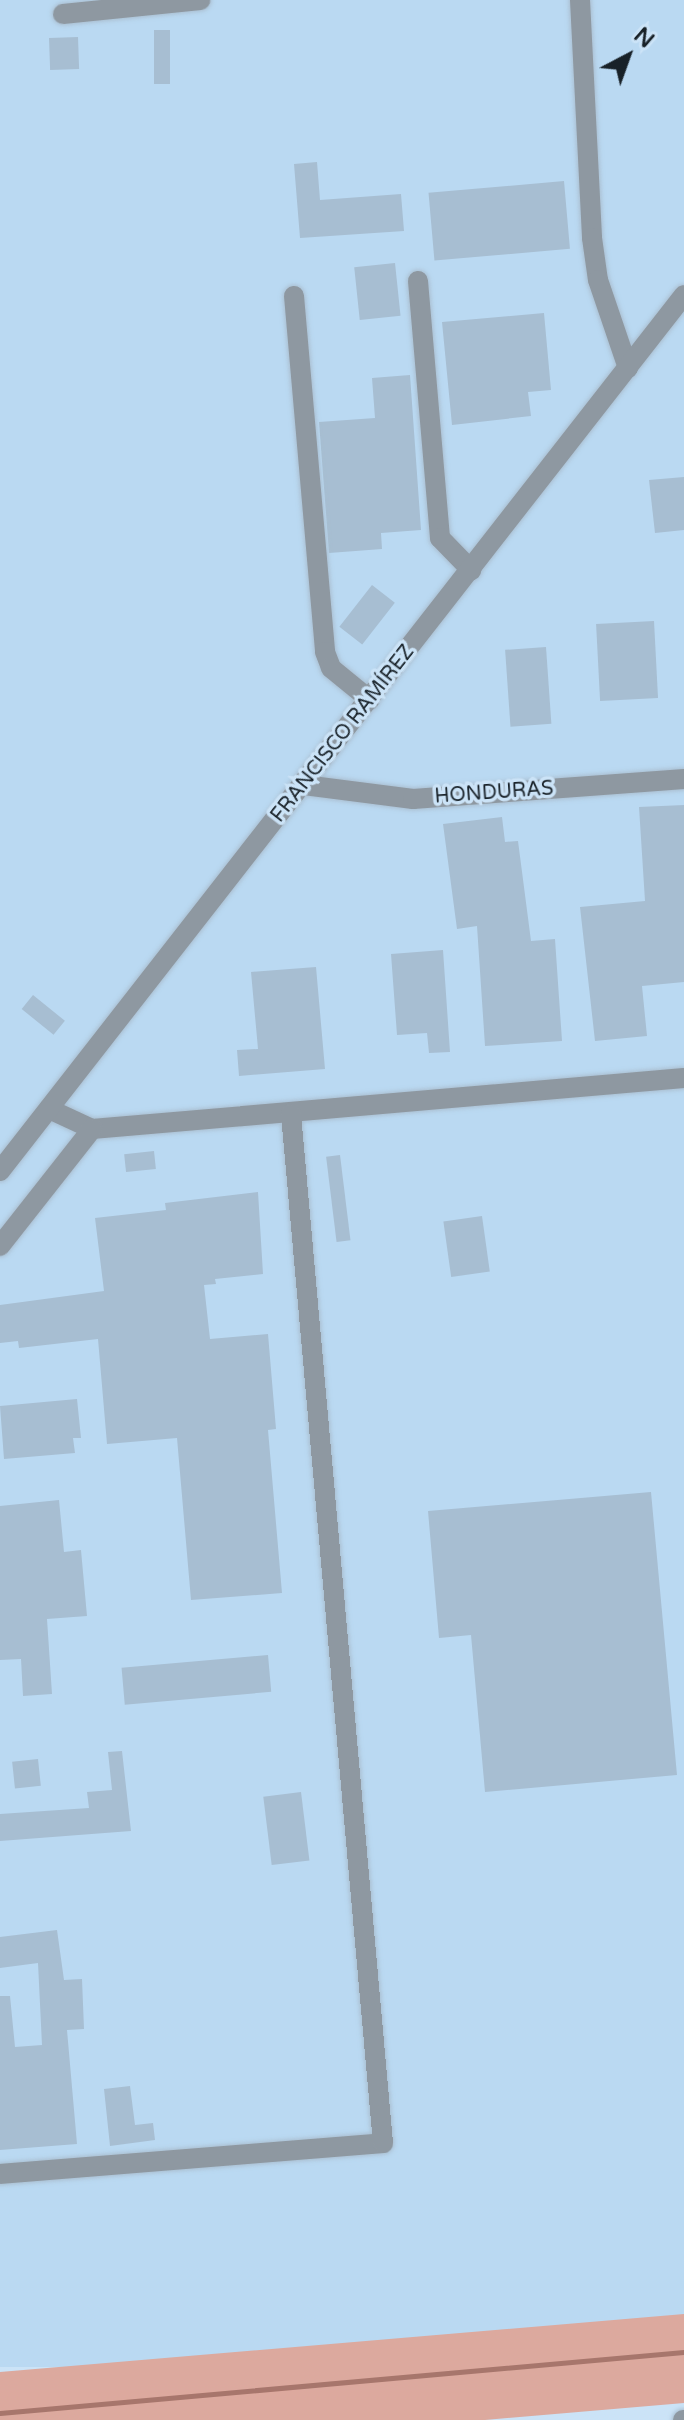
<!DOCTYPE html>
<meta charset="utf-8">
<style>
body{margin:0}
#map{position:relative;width:684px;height:2420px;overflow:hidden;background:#cbe3f7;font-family:"Varela Round",sans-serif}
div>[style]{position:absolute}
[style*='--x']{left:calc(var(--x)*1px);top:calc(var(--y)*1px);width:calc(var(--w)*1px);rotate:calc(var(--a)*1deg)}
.built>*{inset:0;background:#bad9f2;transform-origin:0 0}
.green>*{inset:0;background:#dca99e}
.stream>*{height:5px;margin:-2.5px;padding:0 2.5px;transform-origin:2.5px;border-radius:2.5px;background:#a7766c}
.building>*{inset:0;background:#a7bed2;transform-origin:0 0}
.roads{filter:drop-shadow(0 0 2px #abc0d2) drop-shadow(0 0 2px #abc0d2)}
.minor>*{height:20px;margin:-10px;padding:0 10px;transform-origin:10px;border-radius:10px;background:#8e98a1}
span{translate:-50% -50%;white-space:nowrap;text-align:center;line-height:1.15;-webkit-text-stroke:7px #cbe3f7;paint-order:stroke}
.street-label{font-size:20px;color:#182128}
.north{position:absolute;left:588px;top:16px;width:80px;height:80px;-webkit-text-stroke:6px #cbe3f7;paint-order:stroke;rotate:41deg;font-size:22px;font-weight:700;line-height:32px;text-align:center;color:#182128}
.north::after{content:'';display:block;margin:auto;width:28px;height:36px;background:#182128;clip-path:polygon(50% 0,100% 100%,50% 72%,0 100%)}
</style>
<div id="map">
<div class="built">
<div style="left:0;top:0;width:684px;height:2367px"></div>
</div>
<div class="green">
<div style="clip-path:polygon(684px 2314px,684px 2403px,485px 2420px,0 2420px,0 2372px)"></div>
</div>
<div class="stream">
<div style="--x:0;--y:2413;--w:687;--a:-5.1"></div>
</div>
<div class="building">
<div style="left:154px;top:30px;width:16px;height:54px"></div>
<div style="left:78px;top:37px;width:32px;height:29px;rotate:88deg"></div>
<div style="clip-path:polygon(317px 162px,320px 200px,401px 194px,404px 231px,300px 238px,294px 164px)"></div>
<div style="left:564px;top:181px;width:68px;height:136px;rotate:85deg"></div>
<div style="left:395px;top:263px;width:53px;height:41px;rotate:84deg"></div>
<div style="clip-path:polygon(544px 313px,551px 390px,528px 392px,531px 416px,452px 425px,442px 322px)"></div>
<div style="clip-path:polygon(410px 375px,421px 530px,381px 533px,382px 549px,329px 553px,319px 422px,375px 418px,372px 378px)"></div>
<div style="clip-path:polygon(684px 477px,684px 530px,655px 533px,649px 480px)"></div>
<div style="left:372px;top:585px;width:29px;height:53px;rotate:38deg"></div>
<div style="left:654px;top:621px;width:77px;height:58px;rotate:87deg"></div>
<div style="left:546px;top:647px;width:77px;height:41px;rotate:86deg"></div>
<div style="clip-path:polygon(684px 805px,684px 982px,642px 986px,647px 1036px,595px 1041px,580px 907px,645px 901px,639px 807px)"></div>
<div style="clip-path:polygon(502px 817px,505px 842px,518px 841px,531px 941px,555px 939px,562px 1041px,485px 1046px,477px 926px,457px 929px,443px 824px)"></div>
<div style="clip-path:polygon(443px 950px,450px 1052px,429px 1053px,427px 1033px,397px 1035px,391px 954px)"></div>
<div style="clip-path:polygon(316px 967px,325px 1069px,239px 1076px,237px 1050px,258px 1049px,251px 972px)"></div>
<div style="left:33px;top:995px;width:41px;height:18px;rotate:39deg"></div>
<div style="left:154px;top:1151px;width:18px;height:30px;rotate:84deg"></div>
<div style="left:340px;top:1155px;width:86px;height:14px;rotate:83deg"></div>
<div style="clip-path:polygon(258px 1192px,263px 1274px,215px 1279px,216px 1284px,204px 1285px,210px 1339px,268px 1334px,276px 1429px,268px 1430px,282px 1593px,191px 1600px,177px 1438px,107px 1444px,98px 1339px,19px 1348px,18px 1341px,0 1343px,0 1305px,104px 1291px,95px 1218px,166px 1210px,165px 1203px)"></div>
<div style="left:482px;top:1216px;width:56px;height:39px;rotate:82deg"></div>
<div style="clip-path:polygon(77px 1399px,81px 1438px,73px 1438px,75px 1453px,4px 1459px,0 1406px)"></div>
<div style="clip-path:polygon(651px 1492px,677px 1775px,485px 1792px,471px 1635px,439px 1638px,428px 1511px)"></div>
<div style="clip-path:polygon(59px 1500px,64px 1552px,81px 1550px,87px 1616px,47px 1619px,52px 1694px,23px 1696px,21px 1659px,0 1660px,0 1506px)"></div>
<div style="left:268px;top:1655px;width:37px;height:147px;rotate:85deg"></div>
<div style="clip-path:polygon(122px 1751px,131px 1831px,0 1841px,0 1814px,89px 1808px,87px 1792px,112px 1790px,108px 1752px)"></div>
<div style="left:38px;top:1759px;width:27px;height:26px;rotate:84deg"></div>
<div style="left:301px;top:1792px;width:69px;height:38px;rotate:83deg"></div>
<div style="clip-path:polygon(57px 1930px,64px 1980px,82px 1979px,84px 2029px,67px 2030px,77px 2144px,0 2150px,0 1996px,10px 1996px,15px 2047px,42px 2045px,38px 1963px,0 1968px,0 1937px)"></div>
<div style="clip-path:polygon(130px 2086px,135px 2125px,153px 2123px,155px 2140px,110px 2146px,104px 2089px)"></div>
</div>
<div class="roads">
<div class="minor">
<div style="--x:580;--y:0;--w:238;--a:87.1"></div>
<div style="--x:592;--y:238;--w:42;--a:81.9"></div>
<div style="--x:598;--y:280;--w:93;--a:71.2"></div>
<div style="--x:63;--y:14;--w:138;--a:-5.8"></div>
<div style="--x:418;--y:281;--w:258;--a:85.1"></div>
<div style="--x:440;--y:538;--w:45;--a:45.9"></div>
<div style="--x:294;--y:296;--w:357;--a:85"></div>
<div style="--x:325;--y:652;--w:17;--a:69"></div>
<div style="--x:331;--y:668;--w:50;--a:39.4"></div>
<div style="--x:304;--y:785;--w:110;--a:7.3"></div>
<div style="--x:413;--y:799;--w:272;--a:-4.2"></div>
<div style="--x:49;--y:1109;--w:47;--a:24.9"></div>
<div style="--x:92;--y:1129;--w:594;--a:-4.92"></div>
<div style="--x:0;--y:1171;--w:1111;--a:-52.02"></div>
<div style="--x:0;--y:1246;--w:149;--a:-51.8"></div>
<div style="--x:0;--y:2174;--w:384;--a:-4.6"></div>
<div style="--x:383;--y:2143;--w:1033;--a:-95.11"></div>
<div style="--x:683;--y:2420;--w:1;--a:0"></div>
</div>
</div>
<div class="street-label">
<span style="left:343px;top:734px;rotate:-52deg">FRANCISCO RAMÍREZ</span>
<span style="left:494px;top:793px;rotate:-4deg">HONDURAS</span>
</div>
<div class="north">N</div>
</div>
